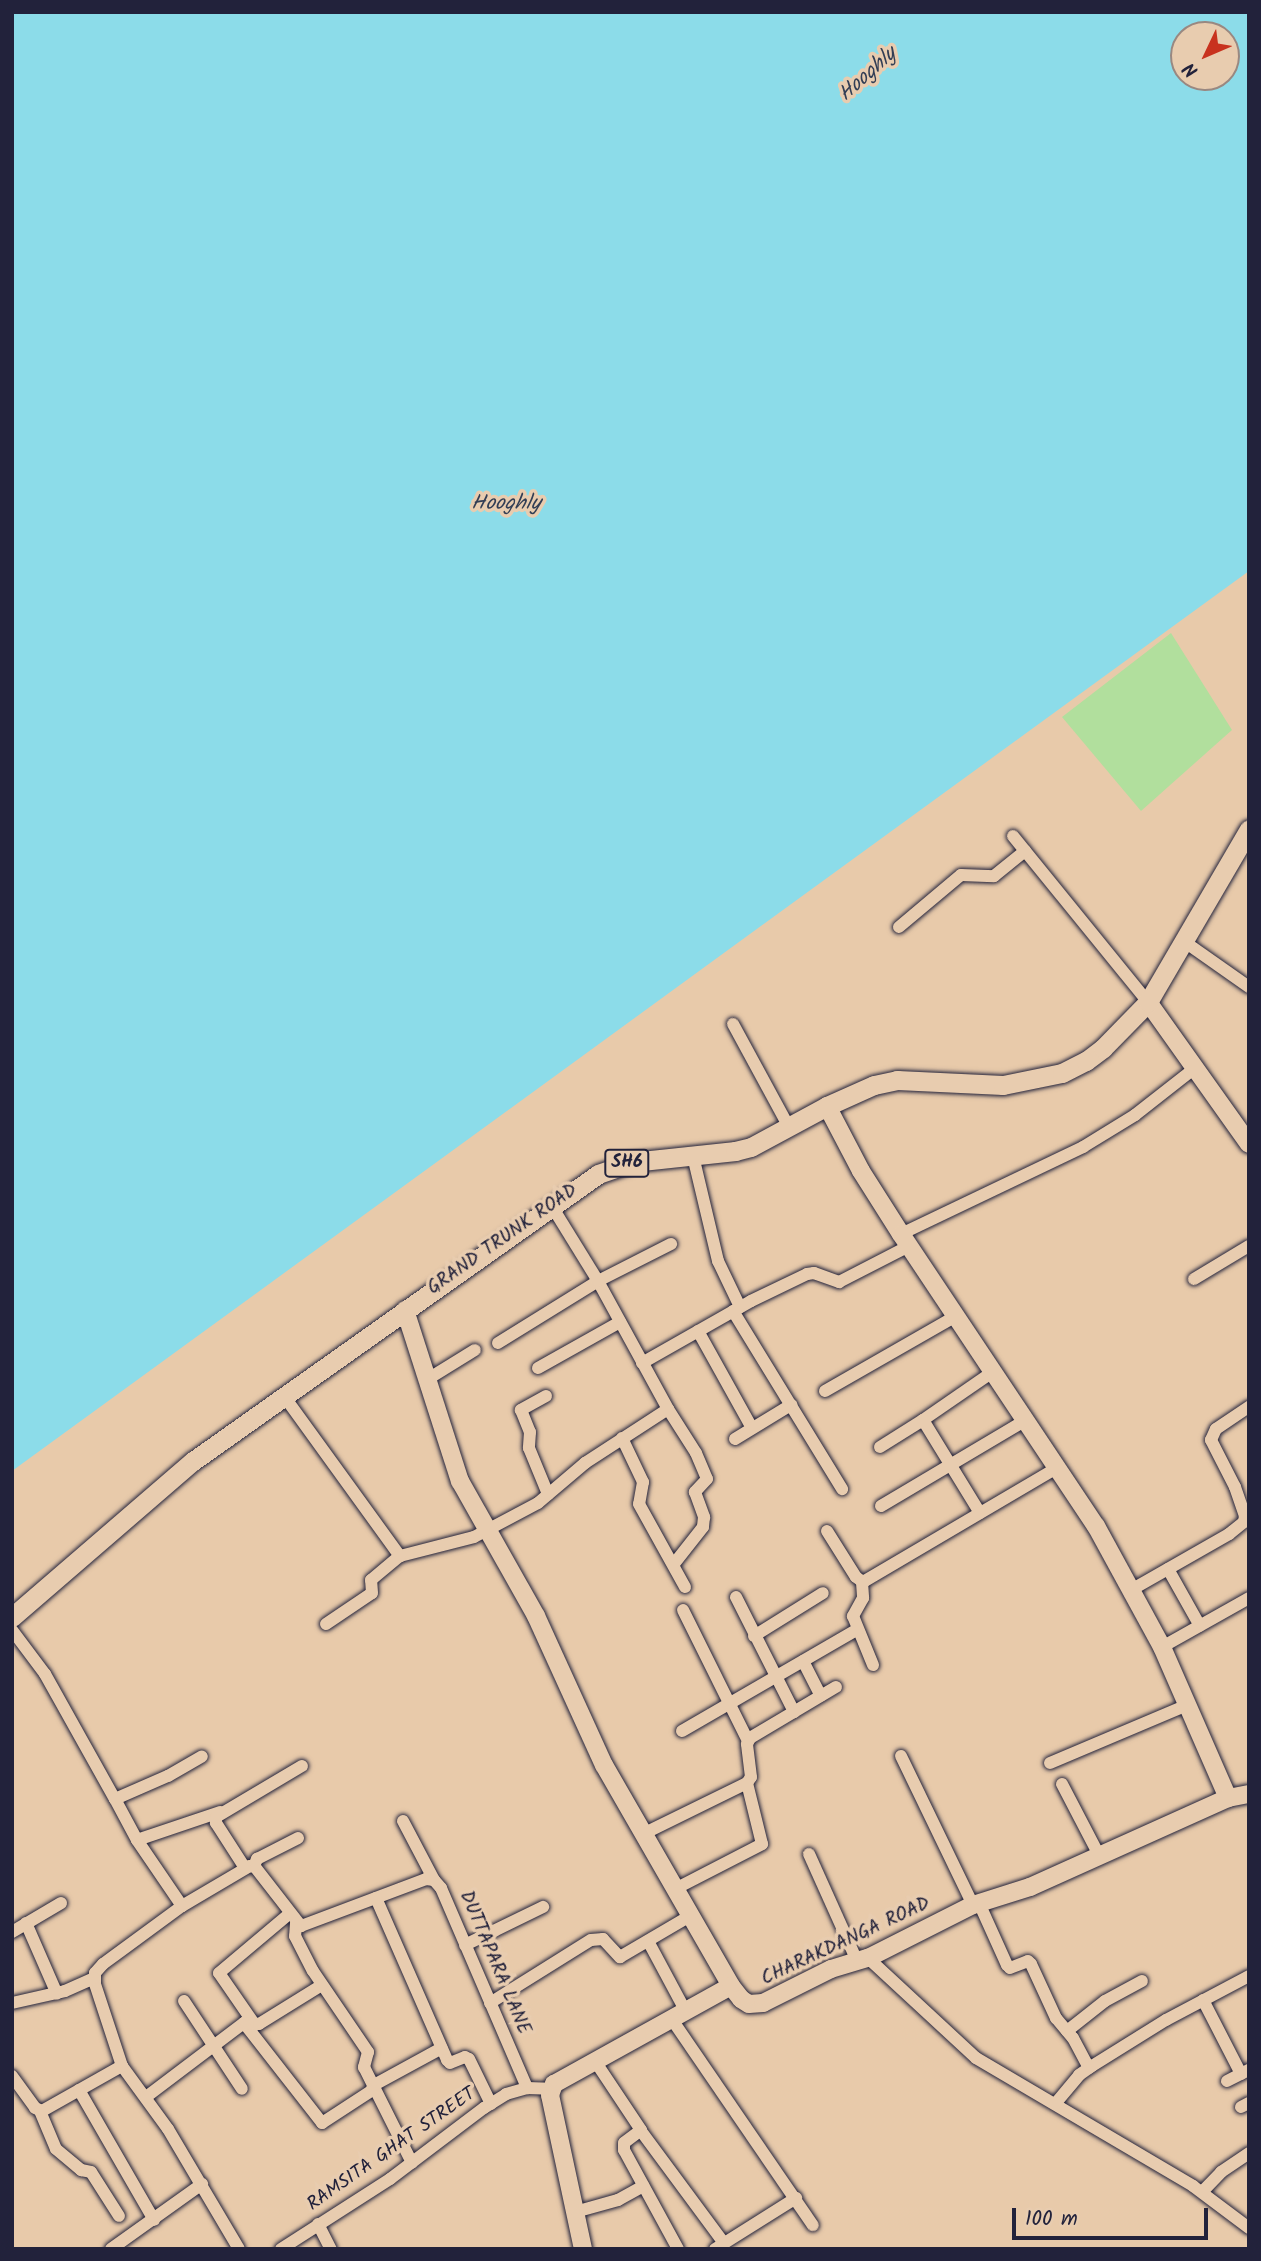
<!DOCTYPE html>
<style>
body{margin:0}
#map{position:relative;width:1261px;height:2261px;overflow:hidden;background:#e8caaa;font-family:Kalam,sans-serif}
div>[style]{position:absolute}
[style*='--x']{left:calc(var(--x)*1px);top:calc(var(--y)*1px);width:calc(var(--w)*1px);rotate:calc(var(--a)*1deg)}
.green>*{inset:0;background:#b1df9d}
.water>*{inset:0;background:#8cdce9}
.roads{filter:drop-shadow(0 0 2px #22223b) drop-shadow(0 0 2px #22223b)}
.street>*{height:12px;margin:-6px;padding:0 6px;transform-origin:6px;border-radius:6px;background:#e8ccaf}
.secondary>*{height:18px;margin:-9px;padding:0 9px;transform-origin:9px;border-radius:9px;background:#e8ccaf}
.primary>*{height:19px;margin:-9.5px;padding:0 9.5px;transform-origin:9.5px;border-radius:9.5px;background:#e8ccaf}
span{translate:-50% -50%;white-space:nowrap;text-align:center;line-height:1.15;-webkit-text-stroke:7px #e8ccaf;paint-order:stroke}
.shield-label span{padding:2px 5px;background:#e8ccaf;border:2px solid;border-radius:5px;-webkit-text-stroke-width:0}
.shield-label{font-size:18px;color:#22223b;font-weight:700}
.street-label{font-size:19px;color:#22223b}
.water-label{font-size:21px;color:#323e55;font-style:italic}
.frame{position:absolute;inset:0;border:14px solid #22223b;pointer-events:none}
.north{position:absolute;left:1170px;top:21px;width:70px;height:70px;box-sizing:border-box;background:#e8ccaf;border:2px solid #998881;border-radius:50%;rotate:226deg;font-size:19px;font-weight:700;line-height:28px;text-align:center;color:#22223b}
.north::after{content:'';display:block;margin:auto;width:24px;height:32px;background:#c8321e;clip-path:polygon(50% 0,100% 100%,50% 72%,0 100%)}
.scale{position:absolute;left:1012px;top:2208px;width:196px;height:32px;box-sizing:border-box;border:4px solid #22223b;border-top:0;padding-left:9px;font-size:21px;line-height:24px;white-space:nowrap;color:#22223b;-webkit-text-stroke:5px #e8ccaf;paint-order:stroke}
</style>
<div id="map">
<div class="green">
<div style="clip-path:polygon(1171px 633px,1232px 730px,1141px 811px,1062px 717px)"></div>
</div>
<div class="water">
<div style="clip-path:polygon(evenodd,12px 12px,1249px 12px,1249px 571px,12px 1471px,12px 12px,1184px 35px,1226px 35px,1226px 77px,1184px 77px,1184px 35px)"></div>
</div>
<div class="roads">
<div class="street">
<div style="--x:1013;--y:836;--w:214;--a:50.9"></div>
<div style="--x:899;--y:927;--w:81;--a:-40"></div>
<div style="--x:961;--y:875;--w:33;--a:2"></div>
<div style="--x:994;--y:876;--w:40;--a:-39"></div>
<div style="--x:1185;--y:942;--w:78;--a:35.1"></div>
<div style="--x:733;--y:1024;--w:119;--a:61.5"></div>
<div style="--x:693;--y:1156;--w:108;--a:76.6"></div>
<div style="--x:718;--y:1261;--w:51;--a:64.4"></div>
<div style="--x:901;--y:1234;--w:202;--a:-25.5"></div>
<div style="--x:1083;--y:1147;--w:61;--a:-31.6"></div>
<div style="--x:1135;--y:1115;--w:76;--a:-38.1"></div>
<div style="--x:1194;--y:1279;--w:64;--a:-31"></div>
<div style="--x:733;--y:1311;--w:209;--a:58.5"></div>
<div style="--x:698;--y:1331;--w:111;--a:60.9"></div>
<div style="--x:498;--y:1343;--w:118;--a:-31.8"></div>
<div style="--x:598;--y:1281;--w:82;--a:-26.9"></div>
<div style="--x:642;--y:1363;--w:125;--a:-29.6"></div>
<div style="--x:751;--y:1301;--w:62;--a:-25.7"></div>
<div style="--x:807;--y:1274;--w:7;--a:-8"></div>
<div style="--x:814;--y:1273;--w:27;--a:20"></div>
<div style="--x:839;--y:1282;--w:79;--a:-27.2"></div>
<div style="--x:538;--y:1368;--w:94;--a:-29.3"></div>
<div style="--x:428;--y:1379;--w:55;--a:-31.7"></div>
<div style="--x:825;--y:1391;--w:151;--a:-29.8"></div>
<div style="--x:284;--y:1396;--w:198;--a:54.1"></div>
<div style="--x:400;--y:1556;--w:76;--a:-14.4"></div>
<div style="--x:474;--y:1537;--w:72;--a:-28"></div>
<div style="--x:538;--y:1503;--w:62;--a:-40.4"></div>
<div style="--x:585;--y:1463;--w:99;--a:-33"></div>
<div style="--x:668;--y:1409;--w:146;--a:-118.7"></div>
<div style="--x:598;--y:1281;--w:89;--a:-121.7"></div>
<div style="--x:546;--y:1396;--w:29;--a:151"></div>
<div style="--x:521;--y:1410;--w:24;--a:68"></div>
<div style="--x:530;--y:1432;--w:16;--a:94"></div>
<div style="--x:529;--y:1448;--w:50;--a:67.6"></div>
<div style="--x:668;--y:1409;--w:52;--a:57.5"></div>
<div style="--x:696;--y:1453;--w:28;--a:67"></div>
<div style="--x:707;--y:1479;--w:18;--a:133"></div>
<div style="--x:695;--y:1492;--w:27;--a:70"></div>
<div style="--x:704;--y:1517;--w:10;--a:96"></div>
<div style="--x:703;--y:1527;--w:48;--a:128.3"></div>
<div style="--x:923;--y:1420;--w:86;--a:-34.6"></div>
<div style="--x:622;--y:1438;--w:49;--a:64.5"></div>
<div style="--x:643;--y:1482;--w:22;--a:100"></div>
<div style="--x:639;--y:1504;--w:95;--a:61"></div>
<div style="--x:735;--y:1439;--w:66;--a:-31.3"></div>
<div style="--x:880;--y:1447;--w:51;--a:-32.1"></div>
<div style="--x:923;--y:1420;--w:109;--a:58.5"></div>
<div style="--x:881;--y:1506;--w:169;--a:-30.7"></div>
<div style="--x:827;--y:1531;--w:54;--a:57.8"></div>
<div style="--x:856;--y:1577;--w:9;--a:36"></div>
<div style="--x:863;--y:1582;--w:226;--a:-30.5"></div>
<div style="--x:1168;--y:1569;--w:65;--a:60.7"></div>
<div style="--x:862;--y:1582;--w:16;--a:86"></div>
<div style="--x:863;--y:1598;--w:21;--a:119"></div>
<div style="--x:853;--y:1616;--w:53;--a:67.8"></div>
<div style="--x:1131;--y:1590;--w:113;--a:-29.7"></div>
<div style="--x:1229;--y:1534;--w:19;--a:-39"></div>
<div style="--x:1244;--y:1522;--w:6;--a:-81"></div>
<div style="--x:1245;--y:1516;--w:31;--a:-109"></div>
<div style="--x:1235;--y:1487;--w:53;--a:-117.1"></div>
<div style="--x:1211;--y:1440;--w:12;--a:-66"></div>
<div style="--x:1216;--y:1429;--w:40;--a:-34"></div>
<div style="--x:736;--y:1597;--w:129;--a:63.2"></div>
<div style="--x:683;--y:1610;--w:146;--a:63.6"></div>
<div style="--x:326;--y:1624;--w:55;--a:-34"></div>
<div style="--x:372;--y:1593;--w:13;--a:-94"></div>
<div style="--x:371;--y:1580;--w:38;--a:-40"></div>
<div style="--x:12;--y:1630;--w:55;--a:53.1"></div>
<div style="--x:45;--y:1674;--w:143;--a:60.8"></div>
<div style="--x:115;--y:1799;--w:58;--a:-23.5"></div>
<div style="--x:168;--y:1776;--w:39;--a:-30"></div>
<div style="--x:754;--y:1636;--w:81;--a:-31.9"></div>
<div style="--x:1162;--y:1647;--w:100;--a:-29.4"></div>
<div style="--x:803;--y:1661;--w:39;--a:63"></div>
<div style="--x:682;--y:1731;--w:203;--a:-30.1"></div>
<div style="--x:901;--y:1756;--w:165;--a:64.2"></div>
<div style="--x:1050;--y:1763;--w:149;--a:-22.9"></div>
<div style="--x:1062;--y:1784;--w:82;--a:62.5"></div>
<div style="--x:115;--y:1799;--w:47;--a:61.8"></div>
<div style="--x:137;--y:1840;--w:80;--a:55.7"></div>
<div style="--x:182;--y:1906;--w:79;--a:-30.5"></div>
<div style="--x:250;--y:1866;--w:5;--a:11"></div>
<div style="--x:255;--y:1867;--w:75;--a:52.1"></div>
<div style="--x:301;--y:1926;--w:134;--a:-20.6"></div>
<div style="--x:426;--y:1879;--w:8;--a:7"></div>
<div style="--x:434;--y:1880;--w:11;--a:49"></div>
<div style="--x:441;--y:1888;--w:218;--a:66.7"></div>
<div style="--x:527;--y:2088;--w:23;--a:2"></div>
<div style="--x:403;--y:1821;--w:67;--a:62.3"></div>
<div style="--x:643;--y:1834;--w:116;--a:-26.1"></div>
<div style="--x:747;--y:1783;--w:7;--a:-56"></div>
<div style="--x:751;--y:1777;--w:33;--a:-97"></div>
<div style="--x:747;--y:1744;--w:7;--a:-63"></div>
<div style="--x:750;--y:1738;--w:100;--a:-30.7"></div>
<div style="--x:137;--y:1840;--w:88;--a:-18.6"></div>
<div style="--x:809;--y:1854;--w:117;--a:65.8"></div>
<div style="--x:254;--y:1866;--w:8;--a:-67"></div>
<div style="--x:257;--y:1859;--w:46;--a:-27.1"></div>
<div style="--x:245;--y:1868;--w:54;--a:-122.8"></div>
<div style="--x:216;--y:1823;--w:6;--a:-90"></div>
<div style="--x:216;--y:1817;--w:100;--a:-30.7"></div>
<div style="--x:675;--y:1889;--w:98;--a:-27.3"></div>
<div style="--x:762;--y:1844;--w:63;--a:-103.8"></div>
<div style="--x:376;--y:1898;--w:177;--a:66.3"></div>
<div style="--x:447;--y:2060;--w:4;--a:45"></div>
<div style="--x:450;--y:2063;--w:16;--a:-22"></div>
<div style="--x:465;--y:2057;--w:4;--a:27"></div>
<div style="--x:469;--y:2059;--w:50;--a:63.9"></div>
<div style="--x:979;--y:1903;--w:68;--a:65.7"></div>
<div style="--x:1007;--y:1965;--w:4;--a:45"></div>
<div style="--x:1010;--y:1968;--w:19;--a:-21"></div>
<div style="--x:1028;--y:1961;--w:4;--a:45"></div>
<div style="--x:1031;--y:1964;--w:60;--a:65.2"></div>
<div style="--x:1056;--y:2018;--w:26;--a:50"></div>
<div style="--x:1073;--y:2038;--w:34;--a:62"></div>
<div style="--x:182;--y:1906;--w:98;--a:143.7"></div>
<div style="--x:103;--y:1964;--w:12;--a:132"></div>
<div style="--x:95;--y:1973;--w:11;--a:90"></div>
<div style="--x:95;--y:1984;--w:86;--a:71.8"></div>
<div style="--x:122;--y:2066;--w:78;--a:53.9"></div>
<div style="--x:168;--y:2129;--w:139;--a:59.4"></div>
<div style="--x:26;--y:1923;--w:77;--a:66.4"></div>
<div style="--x:296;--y:1923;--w:13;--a:94"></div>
<div style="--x:295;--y:1936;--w:39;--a:63"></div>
<div style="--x:313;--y:1971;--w:98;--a:55.8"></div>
<div style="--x:368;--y:2052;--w:16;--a:105"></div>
<div style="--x:364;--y:2067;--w:107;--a:63.4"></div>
<div style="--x:12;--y:1932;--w:57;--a:-30.6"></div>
<div style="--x:648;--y:1941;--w:78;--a:61.8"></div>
<div style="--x:465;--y:1945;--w:87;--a:-26"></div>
<div style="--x:868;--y:1958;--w:147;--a:42.8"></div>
<div style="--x:976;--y:2058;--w:252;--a:30.5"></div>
<div style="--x:1193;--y:2186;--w:70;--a:36.9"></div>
<div style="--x:1203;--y:2000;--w:83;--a:62.8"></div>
<div style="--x:184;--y:2001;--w:105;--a:56.6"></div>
<div style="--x:12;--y:2003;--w:54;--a:-12.8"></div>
<div style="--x:65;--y:1991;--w:32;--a:-24"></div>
<div style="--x:490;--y:2003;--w:119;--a:-32"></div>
<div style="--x:591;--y:1940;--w:12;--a:-5"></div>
<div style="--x:603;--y:1939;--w:25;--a:47"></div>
<div style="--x:620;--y:1957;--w:81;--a:-30.4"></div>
<div style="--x:671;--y:2018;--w:251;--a:55.6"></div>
<div style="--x:244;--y:2023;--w:127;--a:52"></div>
<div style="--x:322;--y:2123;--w:59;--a:-33.1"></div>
<div style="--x:371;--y:2091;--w:7;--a:-63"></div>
<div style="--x:374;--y:2085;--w:77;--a:-28.6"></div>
<div style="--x:255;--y:2025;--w:63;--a:-124.7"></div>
<div style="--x:219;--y:1973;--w:92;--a:-40.1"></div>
<div style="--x:1067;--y:2031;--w:48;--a:-38.3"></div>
<div style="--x:1105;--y:2001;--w:42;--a:-28.4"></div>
<div style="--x:595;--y:2061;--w:83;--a:56.3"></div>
<div style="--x:641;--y:2130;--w:21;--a:143"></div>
<div style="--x:624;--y:2143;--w:7;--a:90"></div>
<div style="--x:624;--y:2150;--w:113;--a:61.4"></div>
<div style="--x:12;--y:2076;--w:39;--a:54"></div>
<div style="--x:35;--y:2108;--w:8;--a:23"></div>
<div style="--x:42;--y:2111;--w:92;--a:-29.4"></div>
<div style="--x:1227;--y:2081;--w:25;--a:-27"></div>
<div style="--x:79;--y:2090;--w:150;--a:60"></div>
<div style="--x:146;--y:2097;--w:123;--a:-37.1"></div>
<div style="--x:244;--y:2023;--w:15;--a:4"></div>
<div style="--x:259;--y:2024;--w:74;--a:-31.8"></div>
<div style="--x:1055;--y:2104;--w:38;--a:-50"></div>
<div style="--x:1079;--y:2075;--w:16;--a:-35"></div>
<div style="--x:1092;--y:2066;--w:87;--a:-31.9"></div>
<div style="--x:1166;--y:2020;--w:94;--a:-27.9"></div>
<div style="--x:1241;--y:2107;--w:9;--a:-27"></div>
<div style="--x:40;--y:2111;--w:41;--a:67.2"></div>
<div style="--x:56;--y:2149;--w:33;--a:40"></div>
<div style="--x:81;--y:2170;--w:10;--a:11"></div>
<div style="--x:91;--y:2172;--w:52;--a:57.5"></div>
<div style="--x:641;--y:2131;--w:139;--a:53.5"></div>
<div style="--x:1202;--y:2192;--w:28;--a:-46"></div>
<div style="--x:1221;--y:2172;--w:34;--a:-34"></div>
<div style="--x:575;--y:2212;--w:45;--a:-15.6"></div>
<div style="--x:618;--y:2200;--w:29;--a:-29"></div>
<div style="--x:318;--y:2224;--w:28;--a:63"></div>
<div style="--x:111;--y:2249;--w:112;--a:-35.5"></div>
<div style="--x:281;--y:2249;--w:130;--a:-32.7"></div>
<div style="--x:390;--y:2179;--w:118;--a:-37.1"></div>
<div style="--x:484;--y:2108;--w:26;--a:-32"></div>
<div style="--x:506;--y:2094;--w:22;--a:-16"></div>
<div style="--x:715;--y:2249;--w:96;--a:-32.2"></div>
</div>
<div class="secondary">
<div style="--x:1148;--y:1002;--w:174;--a:54.6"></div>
<div style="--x:827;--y:1106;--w:73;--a:62.4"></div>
<div style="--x:861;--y:1171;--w:75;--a:57.6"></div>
<div style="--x:901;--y:1234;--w:351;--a:56.3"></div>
<div style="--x:1096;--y:1526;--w:138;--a:61.4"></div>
<div style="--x:1162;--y:1647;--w:165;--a:66.4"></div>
<div style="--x:405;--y:1310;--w:180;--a:72.2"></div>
<div style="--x:460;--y:1481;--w:155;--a:60.6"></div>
<div style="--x:536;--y:1616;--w:164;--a:65.5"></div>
<div style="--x:604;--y:1765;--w:255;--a:60.1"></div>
<div style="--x:583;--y:2249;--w:157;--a:-102.1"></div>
<div style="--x:550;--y:2095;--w:12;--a:-70"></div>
<div style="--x:554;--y:2084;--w:202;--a:-29"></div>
<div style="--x:731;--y:1986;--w:16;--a:52"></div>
<div style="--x:741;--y:1999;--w:9;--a:32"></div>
<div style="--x:749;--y:2004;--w:14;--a:-4"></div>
<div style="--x:763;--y:2003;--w:76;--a:-26.6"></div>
<div style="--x:831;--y:1969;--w:39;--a:-17"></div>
<div style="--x:868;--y:1958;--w:118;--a:-26.8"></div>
<div style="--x:973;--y:1905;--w:60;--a:-17.5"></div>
<div style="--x:1030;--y:1887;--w:217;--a:-24.2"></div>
<div style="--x:1228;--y:1798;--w:21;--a:-11"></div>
</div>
<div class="primary">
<div style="--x:12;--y:1617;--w:239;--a:-40.8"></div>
<div style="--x:193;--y:1461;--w:496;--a:-35.3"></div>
<div style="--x:598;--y:1174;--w:36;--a:-19"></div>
<div style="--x:632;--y:1162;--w:104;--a:-6.1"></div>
<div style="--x:735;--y:1151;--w:16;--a:-14"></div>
<div style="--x:751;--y:1147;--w:86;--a:-28.3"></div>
<div style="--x:827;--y:1106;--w:51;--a:-24.1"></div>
<div style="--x:874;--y:1085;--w:24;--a:-12"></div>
<div style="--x:897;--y:1080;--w:106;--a:2.7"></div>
<div style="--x:1003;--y:1085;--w:60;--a:-11.5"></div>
<div style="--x:1062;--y:1073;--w:27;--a:-27"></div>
<div style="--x:1086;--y:1061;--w:21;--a:-37"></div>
<div style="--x:1103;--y:1048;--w:64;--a:-45.6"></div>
<div style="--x:1148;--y:1002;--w:200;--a:-59.7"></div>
</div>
</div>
<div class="shield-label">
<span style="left:627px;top:1163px">SH6</span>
</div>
<div class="street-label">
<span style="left:503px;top:1240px;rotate:-35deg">GRAND TRUNK ROAD</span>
<span style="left:846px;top:1942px;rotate:-25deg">CHARAKDANGA ROAD</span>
<span style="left:494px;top:1963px;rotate:67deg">DUTTAPARA LANE</span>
<span style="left:392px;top:2150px;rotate:-35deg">RAMSITA GHAT STREET</span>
</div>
<div class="water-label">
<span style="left:868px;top:75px;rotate:-42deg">Hooghly</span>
<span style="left:506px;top:504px">Hooghly</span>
</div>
<div class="frame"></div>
<div class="north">N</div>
<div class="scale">100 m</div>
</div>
